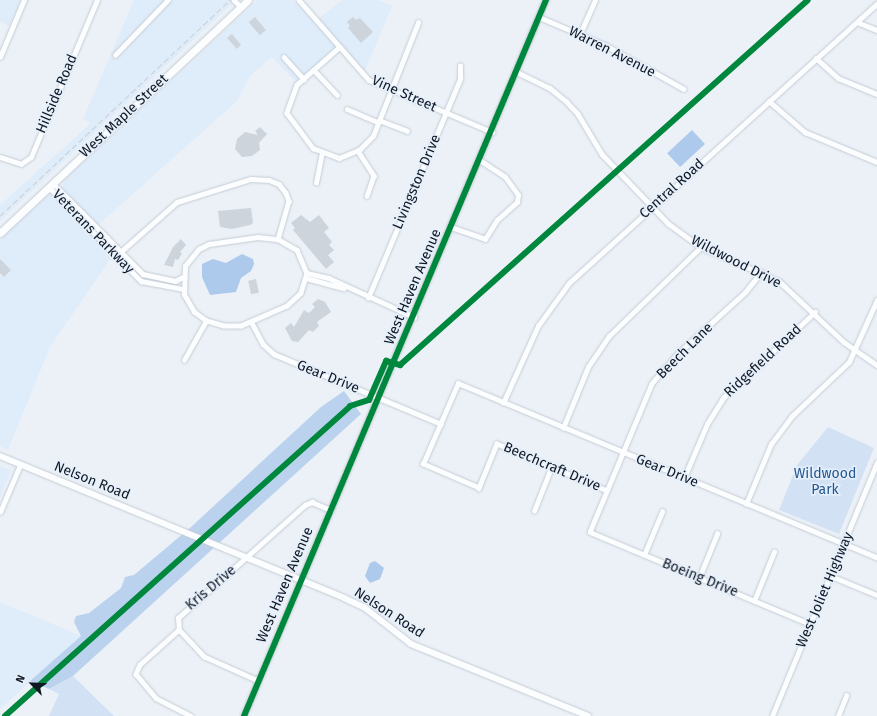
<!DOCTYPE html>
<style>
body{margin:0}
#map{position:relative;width:877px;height:716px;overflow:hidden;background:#ebf1f7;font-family:"Fira Sans",sans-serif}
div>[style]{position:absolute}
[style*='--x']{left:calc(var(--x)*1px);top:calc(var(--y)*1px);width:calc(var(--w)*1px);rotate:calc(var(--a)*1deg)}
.built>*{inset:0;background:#dfecfa}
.green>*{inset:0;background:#d2e2f4}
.forest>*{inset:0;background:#bbd2ee}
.water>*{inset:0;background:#adc9ec;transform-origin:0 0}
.building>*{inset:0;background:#cdd4dc;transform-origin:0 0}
.roads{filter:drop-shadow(0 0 1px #c5ccd4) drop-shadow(0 0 1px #c5ccd4)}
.minor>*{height:4.5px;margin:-2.25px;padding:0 2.25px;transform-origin:2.25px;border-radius:2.25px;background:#fcfdfe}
.tertiary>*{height:6px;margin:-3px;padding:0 3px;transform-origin:3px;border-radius:3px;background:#fcfdfe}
.primary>*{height:7px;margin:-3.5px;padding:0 3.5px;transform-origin:3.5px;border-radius:3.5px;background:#fcfdfe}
.rail>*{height:1px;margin-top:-0.5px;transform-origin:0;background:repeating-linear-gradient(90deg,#cbcccf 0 6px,transparent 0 9px)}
.cycleway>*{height:6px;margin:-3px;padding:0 3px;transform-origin:3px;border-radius:3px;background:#00873e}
span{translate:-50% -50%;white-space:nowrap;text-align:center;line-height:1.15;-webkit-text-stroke:3px #e6f0fc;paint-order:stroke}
.street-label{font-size:14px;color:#101822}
.park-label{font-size:14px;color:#235690}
.north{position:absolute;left:12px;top:664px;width:40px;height:40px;-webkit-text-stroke:3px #e6f0fc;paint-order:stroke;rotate:294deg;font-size:11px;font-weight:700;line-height:16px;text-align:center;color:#101822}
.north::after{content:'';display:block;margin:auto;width:14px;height:18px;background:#101822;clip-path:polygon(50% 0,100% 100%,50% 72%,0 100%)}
</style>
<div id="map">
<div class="built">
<div style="clip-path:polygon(0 0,21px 0,9px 26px,0 22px)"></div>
<div style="clip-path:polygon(134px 0,236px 0,0 221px,0 205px,91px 123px,83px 119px)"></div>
<div style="clip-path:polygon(258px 0,293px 0,340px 49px,299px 85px,272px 57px,250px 76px,237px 101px,97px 226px,62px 189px,64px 180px)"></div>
<div style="clip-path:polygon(342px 0,377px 0,392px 6px,364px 73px,317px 20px)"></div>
<div style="clip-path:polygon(48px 195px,55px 195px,113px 255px,50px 347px,8px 450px,0 446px,0 240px)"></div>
<div style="clip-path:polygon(0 466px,11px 470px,0 498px)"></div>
<div style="clip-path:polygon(0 602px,81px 636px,0 709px)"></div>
</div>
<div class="green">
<div style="clip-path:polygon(828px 427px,874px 448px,839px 534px,779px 510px,797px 465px)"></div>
<div style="clip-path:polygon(73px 676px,114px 716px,49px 716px,59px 694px,49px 689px)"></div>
</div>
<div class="forest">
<div style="clip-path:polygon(344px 391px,361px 414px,73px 676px,49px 689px,30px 681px,81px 636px,74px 622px,76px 616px,89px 613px,121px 588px,125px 577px,134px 575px,191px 527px,321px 407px)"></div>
</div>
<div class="water">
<div style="left:692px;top:130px;width:19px;height:34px;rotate:47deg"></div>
<div style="clip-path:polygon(242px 254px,253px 259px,254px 264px,251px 271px,241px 278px,236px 292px,210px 295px,202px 277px,202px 264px,213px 259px,226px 263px)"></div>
<div style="clip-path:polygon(375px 561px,384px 568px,380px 579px,370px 583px,365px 576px,370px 563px)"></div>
</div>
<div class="building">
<div style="left:255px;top:17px;width:17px;height:8px;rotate:50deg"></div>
<div style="clip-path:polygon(353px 17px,356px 20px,360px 18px,373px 32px,361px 43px,348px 28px,350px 26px,347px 22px)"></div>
<div style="clip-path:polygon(232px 34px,241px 45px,237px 49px,227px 38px)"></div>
<div style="clip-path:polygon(260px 127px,267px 134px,259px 143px,260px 150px,252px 156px,242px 157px,235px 149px,237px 139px,245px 132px,258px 135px,255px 131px)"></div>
<div style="clip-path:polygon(251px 208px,253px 223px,250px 225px,232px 229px,220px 227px,218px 211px)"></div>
<div style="clip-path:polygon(301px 215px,310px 222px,319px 215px,329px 228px,324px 232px,332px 242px,329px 245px,334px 250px,328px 255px,334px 262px,326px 269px,293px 230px,295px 228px,291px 223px)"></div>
<div style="clip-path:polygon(181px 239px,186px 245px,180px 252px,182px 253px,178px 260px,175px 259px,173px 267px,164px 265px,173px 247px)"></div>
<div style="clip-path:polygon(0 259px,11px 270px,4px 277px,0 273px)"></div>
<div style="left:256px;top:279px;width:14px;height:8px;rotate:78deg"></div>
<div style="clip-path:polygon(318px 299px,325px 302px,331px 312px,317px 322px,319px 326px,313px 332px,309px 330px,298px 342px,292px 341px,285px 328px,291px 323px,294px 327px,304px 310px,309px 313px,315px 307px,312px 304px)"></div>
</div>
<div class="roads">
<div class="minor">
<div style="--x:234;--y:0;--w:10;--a:45"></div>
<div style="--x:299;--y:0;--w:106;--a:48.8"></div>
<div style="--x:369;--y:80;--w:134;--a:22.9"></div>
<div style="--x:539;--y:17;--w:72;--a:23"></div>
<div style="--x:605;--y:45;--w:90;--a:29.1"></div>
<div style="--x:857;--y:22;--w:22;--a:22"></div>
<div style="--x:580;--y:34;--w:37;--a:-66"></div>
<div style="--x:340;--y:47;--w:57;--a:138.5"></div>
<div style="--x:297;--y:85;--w:30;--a:110"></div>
<div style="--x:287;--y:113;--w:44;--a:53.4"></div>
<div style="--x:313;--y:148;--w:28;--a:21"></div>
<div style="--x:339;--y:158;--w:22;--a:-22"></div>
<div style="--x:359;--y:150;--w:20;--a:-45"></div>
<div style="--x:373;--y:136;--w:122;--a:-68.3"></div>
<div style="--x:115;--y:55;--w:76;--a:-46.1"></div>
<div style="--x:0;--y:57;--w:62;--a:-67.2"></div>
<div style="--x:284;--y:57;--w:30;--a:48"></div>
<div style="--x:816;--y:58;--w:30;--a:42"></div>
<div style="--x:838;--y:78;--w:42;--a:22.3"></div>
<div style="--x:314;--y:70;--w:34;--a:47"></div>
<div style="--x:517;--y:72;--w:37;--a:26"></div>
<div style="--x:550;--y:88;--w:22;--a:39"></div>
<div style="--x:567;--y:102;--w:16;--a:47"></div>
<div style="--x:578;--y:114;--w:47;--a:59"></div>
<div style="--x:602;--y:154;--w:97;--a:46.3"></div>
<div style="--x:669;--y:224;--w:39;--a:36"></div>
<div style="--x:701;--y:247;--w:85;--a:23.6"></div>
<div style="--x:779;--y:281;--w:89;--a:43.2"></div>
<div style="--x:844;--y:342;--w:40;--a:34.9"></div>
<div style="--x:769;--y:101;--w:48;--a:40.7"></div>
<div style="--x:805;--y:132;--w:78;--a:22.6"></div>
<div style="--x:347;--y:109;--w:34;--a:23"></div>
<div style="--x:379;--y:120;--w:30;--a:21"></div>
<div style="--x:358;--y:151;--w:30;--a:57"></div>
<div style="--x:374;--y:176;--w:21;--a:109"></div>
<div style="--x:0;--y:157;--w:22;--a:18"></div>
<div style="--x:21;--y:164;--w:12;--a:-35"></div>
<div style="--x:31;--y:157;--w:170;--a:-67.2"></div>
<div style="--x:53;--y:183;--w:128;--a:45.3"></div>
<div style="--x:143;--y:274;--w:33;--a:12"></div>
<div style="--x:175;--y:281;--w:9;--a:-27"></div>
<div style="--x:316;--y:183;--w:31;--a:-79"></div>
<div style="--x:49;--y:187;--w:132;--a:45.6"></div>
<div style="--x:141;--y:281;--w:43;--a:10.8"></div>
<div style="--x:451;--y:227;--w:36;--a:19"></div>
<div style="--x:485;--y:239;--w:22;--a:-58"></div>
<div style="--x:497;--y:220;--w:27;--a:-42"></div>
<div style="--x:517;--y:202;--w:7;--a:-82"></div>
<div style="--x:518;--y:195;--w:22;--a:-126"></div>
<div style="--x:505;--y:177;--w:30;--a:-147"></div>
<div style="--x:258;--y:237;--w:20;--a:6"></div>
<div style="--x:278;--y:239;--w:22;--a:30"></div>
<div style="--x:297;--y:250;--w:25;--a:67"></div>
<div style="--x:307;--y:273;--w:21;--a:107"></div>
<div style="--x:301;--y:293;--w:19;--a:137"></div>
<div style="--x:287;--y:306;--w:50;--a:156.5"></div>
<div style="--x:241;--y:326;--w:17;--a:180"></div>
<div style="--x:224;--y:326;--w:19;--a:-164"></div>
<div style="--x:206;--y:321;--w:15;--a:-143"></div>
<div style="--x:194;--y:312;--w:20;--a:-120"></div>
<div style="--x:184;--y:295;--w:29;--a:-88"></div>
<div style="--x:185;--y:266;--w:22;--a:-51"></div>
<div style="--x:199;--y:249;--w:11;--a:-27"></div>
<div style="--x:209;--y:244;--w:49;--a:-8.1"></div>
<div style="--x:116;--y:256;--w:81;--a:-41.5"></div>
<div style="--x:177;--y:202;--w:77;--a:-17.3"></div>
<div style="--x:251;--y:179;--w:18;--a:3"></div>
<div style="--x:269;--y:180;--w:11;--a:22"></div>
<div style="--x:279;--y:184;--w:11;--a:52"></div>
<div style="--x:286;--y:193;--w:9;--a:69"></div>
<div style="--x:289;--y:201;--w:40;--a:106"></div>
<div style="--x:762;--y:272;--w:26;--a:129"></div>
<div style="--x:746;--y:292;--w:93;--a:137.6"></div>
<div style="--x:677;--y:355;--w:38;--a:131"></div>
<div style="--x:652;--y:384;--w:160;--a:112.7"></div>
<div style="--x:590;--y:532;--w:238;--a:22.7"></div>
<div style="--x:307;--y:273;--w:23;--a:13"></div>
<div style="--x:329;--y:278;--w:94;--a:24.6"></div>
<div style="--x:306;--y:278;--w:39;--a:15"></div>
<div style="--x:368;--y:298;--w:238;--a:-67.2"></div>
<div style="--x:460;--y:79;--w:13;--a:-90"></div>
<div style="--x:252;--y:323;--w:24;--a:62"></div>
<div style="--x:263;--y:344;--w:15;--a:42"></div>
<div style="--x:274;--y:354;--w:181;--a:22.7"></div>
<div style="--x:184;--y:360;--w:45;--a:-60.6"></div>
<div style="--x:503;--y:403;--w:85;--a:-65.6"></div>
<div style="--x:538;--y:326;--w:53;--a:-54.2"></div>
<div style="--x:569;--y:283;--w:416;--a:-42.2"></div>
<div style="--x:563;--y:428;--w:66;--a:-67.7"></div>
<div style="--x:588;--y:367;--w:37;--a:-56"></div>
<div style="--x:609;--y:336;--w:128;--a:-44.1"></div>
<div style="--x:684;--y:478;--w:59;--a:-66.9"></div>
<div style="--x:707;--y:424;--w:31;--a:-58"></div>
<div style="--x:723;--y:398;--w:126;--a:-43.1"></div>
<div style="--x:607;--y:491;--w:120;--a:-156.9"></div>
<div style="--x:497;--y:444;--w:48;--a:112.2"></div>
<div style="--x:479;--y:488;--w:61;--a:-156.8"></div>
<div style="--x:423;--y:464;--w:88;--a:-66.6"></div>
<div style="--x:458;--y:383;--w:454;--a:22.6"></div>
<div style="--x:746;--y:504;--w:65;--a:-67.4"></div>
<div style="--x:771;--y:444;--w:34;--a:-53"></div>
<div style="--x:791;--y:417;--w:80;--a:-43.5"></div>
<div style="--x:849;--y:362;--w:68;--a:-65.7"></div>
<div style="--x:534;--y:511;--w:46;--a:-68.4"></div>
<div style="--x:0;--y:512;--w:51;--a:-66.9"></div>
<div style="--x:644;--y:555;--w:47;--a:-67.3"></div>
<div style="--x:831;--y:576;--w:50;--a:22.4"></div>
<div style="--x:699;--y:578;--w:48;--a:-67.8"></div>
<div style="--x:754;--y:601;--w:53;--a:-67.8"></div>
<div style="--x:179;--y:630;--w:52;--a:138.1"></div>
<div style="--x:140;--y:665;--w:10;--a:114"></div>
<div style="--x:136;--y:674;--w:31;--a:50"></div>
<div style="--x:156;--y:698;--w:39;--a:27"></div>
<div style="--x:258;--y:681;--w:59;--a:-156"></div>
<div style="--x:204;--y:657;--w:37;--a:-133"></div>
<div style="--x:179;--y:630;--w:12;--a:-95"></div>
<div style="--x:178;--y:618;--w:170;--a:-41.7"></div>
<div style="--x:305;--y:505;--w:8;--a:-23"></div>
<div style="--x:312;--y:502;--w:21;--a:23"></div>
<div style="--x:772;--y:716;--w:274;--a:-67.5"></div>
<div style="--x:838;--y:716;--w:22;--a:-68"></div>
</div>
<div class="tertiary">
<div style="--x:0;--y:456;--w:372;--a:22.4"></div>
<div style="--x:344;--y:598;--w:23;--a:25"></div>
<div style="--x:365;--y:608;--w:58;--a:38"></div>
<div style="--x:411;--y:644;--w:191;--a:22.1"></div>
<div style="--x:244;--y:716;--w:777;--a:-67.13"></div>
</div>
<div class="primary">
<div style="--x:0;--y:233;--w:340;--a:-43.2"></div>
</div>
</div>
<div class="rail">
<div style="--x:0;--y:216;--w:316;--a:-43.2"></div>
</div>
<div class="cycleway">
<div style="--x:5;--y:716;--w:464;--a:-41.9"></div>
<div style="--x:350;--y:406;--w:20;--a:-18"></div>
<div style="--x:369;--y:400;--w:43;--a:-66.4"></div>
<div style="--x:386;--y:361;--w:15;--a:16"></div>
<div style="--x:400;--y:365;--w:547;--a:-41.82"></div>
<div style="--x:244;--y:716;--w:777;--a:-67.13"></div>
</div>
<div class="street-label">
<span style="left:612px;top:52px;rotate:27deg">Warren Avenue</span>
<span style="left:57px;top:94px;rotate:-67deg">Hillside Road</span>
<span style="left:404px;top:94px;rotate:24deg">Vine Street</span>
<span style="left:124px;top:116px;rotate:-43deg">West Maple Street</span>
<span style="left:417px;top:182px;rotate:-67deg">Livingston Drive</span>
<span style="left:672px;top:189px;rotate:-42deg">Central Road</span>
<span style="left:93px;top:232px;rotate:46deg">Veterans Parkway</span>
<span style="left:736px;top:262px;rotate:27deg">Wildwood Drive</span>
<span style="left:413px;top:287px;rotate:-67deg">West Haven Avenue</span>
<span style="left:685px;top:351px;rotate:-45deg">Beech Lane</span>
<span style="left:763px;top:361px;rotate:-43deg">Ridgefield Road</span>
<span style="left:328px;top:377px;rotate:22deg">Gear Drive</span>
<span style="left:552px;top:467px;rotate:23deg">Beechcraft Drive</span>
<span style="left:667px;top:471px;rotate:22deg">Gear Drive</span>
<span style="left:92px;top:481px;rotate:22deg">Nelson Road</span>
<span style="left:700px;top:578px;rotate:22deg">Boeing Drive</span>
<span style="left:285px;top:585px;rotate:-67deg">West Haven Avenue</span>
<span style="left:211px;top:588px;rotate:-40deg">Kris Drive</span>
<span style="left:825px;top:590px;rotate:-67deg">West Joliet Highway</span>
<span style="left:389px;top:613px;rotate:33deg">Nelson Road</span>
</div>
<div class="park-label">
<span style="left:825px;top:482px">Wildwood<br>Park</span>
</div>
<div class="north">N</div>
</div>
